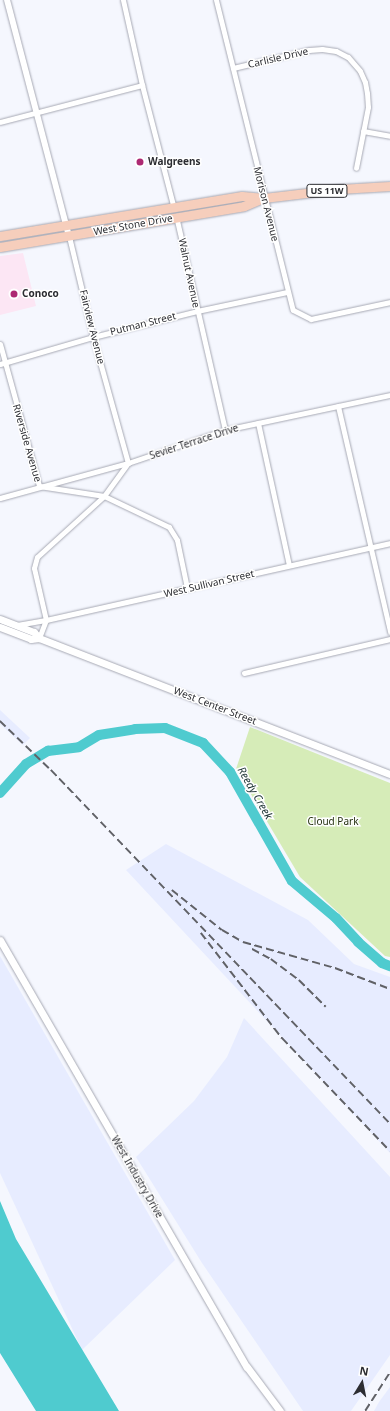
<!DOCTYPE html>
<style>
body{margin:0}
#map{position:relative;width:390px;height:1411px;overflow:hidden;background:#f5f7fe;font-family:"Noto Sans",sans-serif}
div>[style]{position:absolute}
[style*='--x']{left:calc(var(--x)*1px);top:calc(var(--y)*1px);width:calc(var(--w)*1px);rotate:calc(var(--a)*1deg)}
.commercial>*{inset:0;background:#fce6f4}
.built>*{inset:0;background:#e7ecff}
.green>*{inset:0;background:#d6ecb8}
.water>*{inset:0;background:#4fcbcf}
.river>*{height:10px;margin:-5px;padding:0 5px;transform-origin:5px;border-radius:5px;background:#4fcbcf}
.roads{filter:drop-shadow(0 0 1px #a7a9b4) drop-shadow(0 0 1px #a7a9b4)}
.minor>*{height:5px;margin:-2.5px;padding:0 2.5px;transform-origin:2.5px;border-radius:2.5px;background:#fff}
.tertiary>*{height:6px;margin:-3px;padding:0 3px;transform-origin:3px;border-radius:3px;background:#fff}
.secondary>*{height:7px;margin:-3.5px;padding:0 3.5px;transform-origin:3.5px;border-radius:3.5px;background:#fff}
.trunk>*{height:9px;margin:-4.5px;padding:0 4.5px;transform-origin:4.5px;border-radius:4.5px;background:#f6cebc}
.rail>*{height:1.5px;margin-top:-0.75px;transform-origin:0;background:repeating-linear-gradient(90deg,#606166 0 8px,transparent 0 12px)}
.dots>*{width:11px;height:11px;translate:-50% -50%;box-sizing:border-box;border:2px solid #fff;border-radius:50%}
span{translate:-50% -50%;white-space:nowrap;text-align:center;line-height:1.15;-webkit-text-stroke:3px #fff;paint-order:stroke}
.shield-label span{padding:1px 3px;background:#fff;border:1px solid;border-radius:3px;-webkit-text-stroke-width:0}
.shield-label{font-size:9px;color:#2c2d32;font-weight:700}
.street-label{font-size:10px;color:#2c2d32}
.poi-label{font-size:10px;color:#2c2d32;font-weight:700}
.left{translate:0 -50%;text-align:left}
.park-label{font-size:10px;color:#263211}
.water-label{font-size:11px;color:#1e3435;font-style:italic}
.north{position:absolute;left:342px;top:1363px;width:40px;height:40px;-webkit-text-stroke:3px #fff;paint-order:stroke;rotate:10deg;font-size:11px;font-weight:700;line-height:16px;text-align:center;color:#2c2d32}
.north::after{content:'';display:block;margin:auto;width:14px;height:18px;background:#2c2d32;clip-path:polygon(50% 0,100% 100%,50% 72%,0 100%)}
</style>
<div id="map">
<div class="commercial">
<div style="clip-path:polygon(23px 253px,36px 306px,0 315px,0 256px)"></div>
</div>
<div class="built">
<div style="clip-path:polygon(0 710px,30px 738px,23px 745px,0 724px)"></div>
<div style="clip-path:polygon(166px 844px,308px 920px,354px 964px,390px 977px,390px 1153px,126px 870px)"></div>
<div style="clip-path:polygon(0 956px,175px 1260px,82px 1350px,0 1173px)"></div>
<div style="clip-path:polygon(244px 1018px,390px 1177px,390px 1355px,351px 1411px,303px 1411px,202px 1263px,136px 1157px,194px 1101px,227px 1057px)"></div>
<div style="clip-path:polygon(390px 1387px,390px 1411px,374px 1411px,379px 1402px)"></div>
</div>
<div class="green">
<div style="clip-path:polygon(250px 727px,390px 783px,390px 957px,385px 956px,300px 877px,236px 769px)"></div>
</div>
<div class="water">
<div style="clip-path:polygon(0 1201px,16px 1239px,119px 1411px,36px 1411px,0 1353px)"></div>
</div>
<div class="river">
<div style="--x:0;--y:793;--w:39;--a:-48"></div>
<div style="--x:26;--y:764;--w:26;--a:-31"></div>
<div style="--x:48;--y:751;--w:31;--a:-7"></div>
<div style="--x:79;--y:747;--w:23;--a:-31"></div>
<div style="--x:99;--y:735;--w:36;--a:-9"></div>
<div style="--x:135;--y:729;--w:30;--a:-2"></div>
<div style="--x:165;--y:728;--w:41;--a:21.5"></div>
<div style="--x:203;--y:743;--w:40;--a:47"></div>
<div style="--x:230;--y:772;--w:125;--a:60.4"></div>
<div style="--x:292;--y:881;--w:57;--a:40.1"></div>
<div style="--x:336;--y:918;--w:33;--a:47"></div>
<div style="--x:358;--y:942;--w:32;--a:41"></div>
<div style="--x:382;--y:963;--w:9;--a:21"></div>
</div>
<div class="roads">
<div class="minor">
<div style="--x:123;--y:0;--w:87;--a:77.4"></div>
<div style="--x:142;--y:85;--w:128;--a:75.5"></div>
<div style="--x:216;--y:0;--w:319;--a:76.1"></div>
<div style="--x:293;--y:310;--w:20;--a:27"></div>
<div style="--x:311;--y:319;--w:81;--a:-12.1"></div>
<div style="--x:233;--y:68;--w:78;--a:-13.3"></div>
<div style="--x:309;--y:50;--w:13;--a:-4"></div>
<div style="--x:322;--y:49;--w:14;--a:8"></div>
<div style="--x:336;--y:51;--w:13;--a:27"></div>
<div style="--x:348;--y:57;--w:18;--a:49"></div>
<div style="--x:360;--y:71;--w:12;--a:66"></div>
<div style="--x:365;--y:82;--w:11;--a:80"></div>
<div style="--x:367;--y:93;--w:14;--a:86"></div>
<div style="--x:368;--y:107;--w:62;--a:101.1"></div>
<div style="--x:0;--y:122;--w:147;--a:-14.6"></div>
<div style="--x:363;--y:131;--w:27;--a:10"></div>
<div style="--x:176;--y:216;--w:220;--a:77.1"></div>
<div style="--x:0;--y:344;--w:147;--a:74.6"></div>
<div style="--x:39;--y:486;--w:66;--a:8.7"></div>
<div style="--x:104;--y:496;--w:72;--a:25.5"></div>
<div style="--x:169;--y:527;--w:15;--a:58"></div>
<div style="--x:177;--y:540;--w:49;--a:78.2"></div>
<div style="--x:0;--y:364;--w:97;--a:-16.2"></div>
<div style="--x:93;--y:337;--w:107;--a:-14"></div>
<div style="--x:197;--y:311;--w:92;--a:-11.9"></div>
<div style="--x:338;--y:406;--w:232;--a:77"></div>
<div style="--x:258;--y:423;--w:145;--a:77.7"></div>
<div style="--x:0;--y:498;--w:133;--a:-15.3"></div>
<div style="--x:128;--y:463;--w:102;--a:-18.8"></div>
<div style="--x:225;--y:430;--w:169;--a:-12"></div>
<div style="--x:46;--y:620;--w:53;--a:-103"></div>
<div style="--x:34;--y:568;--w:11;--a:-75"></div>
<div style="--x:37;--y:557;--w:91;--a:-42.3"></div>
<div style="--x:104;--y:496;--w:41;--a:-54"></div>
<div style="--x:128;--y:463;--w:131;--a:-105.5"></div>
<div style="--x:93;--y:337;--w:104;--a:-103.4"></div>
<div style="--x:17;--y:625;--w:29;--a:-10"></div>
<div style="--x:46;--y:620;--w:353;--a:-12.6"></div>
<div style="--x:39;--y:638;--w:19;--a:-69"></div>
<div style="--x:244;--y:673;--w:150;--a:-13.1"></div>
</div>
<div class="tertiary">
<div style="--x:7;--y:0;--w:244;--a:75.3"></div>
</div>
<div class="secondary">
<div style="--x:0;--y:619;--w:36;--a:21"></div>
<div style="--x:34;--y:632;--w:8;--a:50"></div>
<div style="--x:39;--y:638;--w:376;--a:21.2"></div>
<div style="--x:0;--y:627;--w:33;--a:21"></div>
<div style="--x:31;--y:639;--w:8;--a:-7"></div>
<div style="--x:0;--y:940;--w:493;--a:60"></div>
<div style="--x:247;--y:1367;--w:55;--a:53.1"></div>
</div>
<div class="trunk">
<div style="--x:0;--y:236;--w:245;--a:-9.4"></div>
<div style="--x:242;--y:196;--w:22;--a:5"></div>
<div style="--x:264;--y:198;--w:77;--a:-6.8"></div>
<div style="--x:340;--y:189;--w:50;--a:-3.4"></div>
<div style="--x:0;--y:247;--w:247;--a:-9.5"></div>
<div style="--x:244;--y:206;--w:21;--a:-23"></div>
</div>
</div>
<div class="rail">
<div style="--x:0;--y:721;--w:71;--a:43.9"></div>
<div style="--x:51;--y:770;--w:490;--a:46.2"></div>
<div style="--x:172;--y:890;--w:64;--a:38.7"></div>
<div style="--x:222;--y:930;--w:24;--a:30"></div>
<div style="--x:243;--y:942;--w:96;--a:15.8"></div>
<div style="--x:335;--y:968;--w:59;--a:20.9"></div>
<div style="--x:201;--y:933;--w:133;--a:52.4"></div>
<div style="--x:282;--y:1038;--w:156;--a:46.3"></div>
<div style="--x:252;--y:949;--w:21;--a:28"></div>
<div style="--x:271;--y:959;--w:35;--a:37"></div>
<div style="--x:299;--y:980;--w:38;--a:45"></div>
<div style="--x:365;--y:1411;--w:46;--a:-57.3"></div>
</div>
<div class="dots">
<div style="left:140px;top:162px;background:#ad2973"></div>
<div style="left:14px;top:294px;background:#ad2973"></div>
</div>
<div class="shield-label">
<span style="left:327px;top:191px">US 11W</span>
</div>
<div class="street-label">
<span style="left:278px;top:58px;rotate:-13deg">Carlisle Drive</span>
<span style="left:266px;top:204px;rotate:76deg">Morison Avenue</span>
<span style="left:133px;top:225px;rotate:-10deg">West Stone Drive</span>
<span style="left:189px;top:273px;rotate:78deg">Walnut Avenue</span>
<span style="left:143px;top:324px;rotate:-14deg">Putman Street</span>
<span style="left:92px;top:327px;rotate:76deg">Fairview Avenue</span>
<span style="left:194px;top:442px;rotate:-18deg">Sevier Terrace Drive</span>
<span style="left:27px;top:443px;rotate:74deg">Riverside Avenue</span>
<span style="left:209px;top:584px;rotate:-13deg">West Sullivan Street</span>
<span style="left:215px;top:706px;rotate:21deg">West Center Street</span>
<span style="left:137px;top:1177px;rotate:60deg">West Industry Drive</span>
</div>
<div class="poi-label">
<span class="left" style="left:148px;top:162px">Walgreens</span>
<span class="left" style="left:22px;top:294px">Conoco</span>
</div>
<div class="park-label">
<span style="left:333px;top:822px">Cloud Park</span>
</div>
<div class="water-label">
<span style="left:255px;top:793px;rotate:60deg">Reedy Creek</span>
</div>
<div class="north">N</div>
</div>
